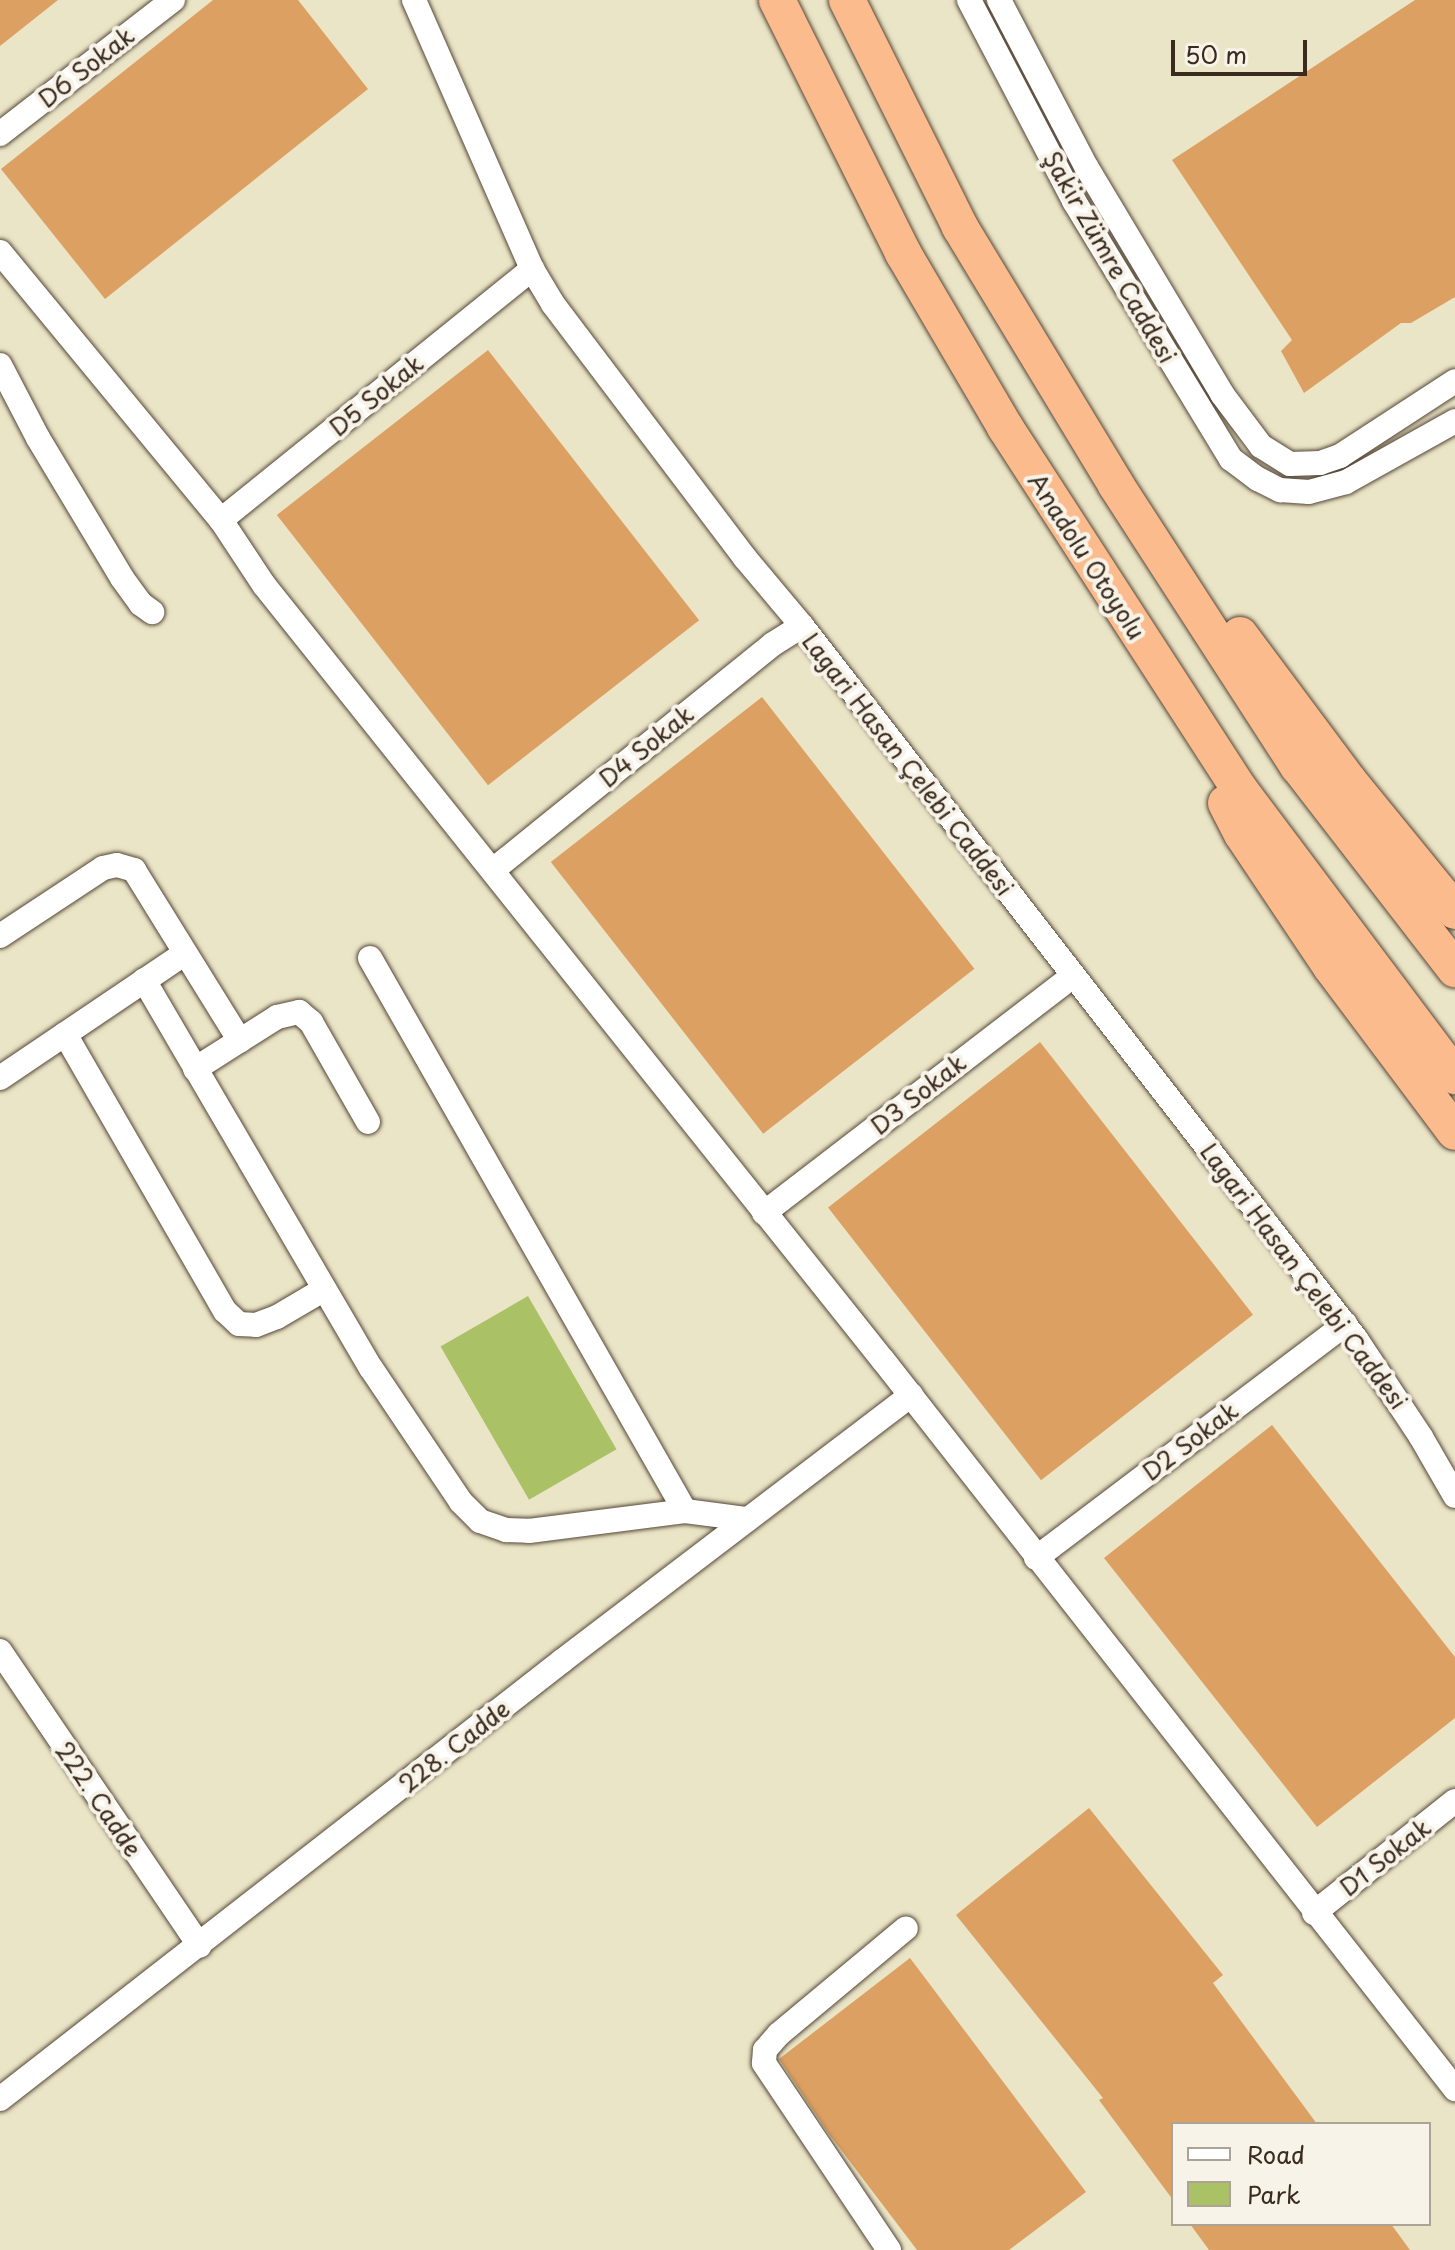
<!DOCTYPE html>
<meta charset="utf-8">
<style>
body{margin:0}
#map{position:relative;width:1455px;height:2250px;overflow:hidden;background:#ebe5c7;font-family:"Playpen Sans",sans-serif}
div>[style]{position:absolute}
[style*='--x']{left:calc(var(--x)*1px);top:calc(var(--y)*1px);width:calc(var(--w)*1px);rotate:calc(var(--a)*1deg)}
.green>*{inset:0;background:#aac166;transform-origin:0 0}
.building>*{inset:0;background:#dba062;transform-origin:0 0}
.roads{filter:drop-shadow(0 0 2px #554637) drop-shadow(0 0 2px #554637)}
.minor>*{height:24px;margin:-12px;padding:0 12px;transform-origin:12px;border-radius:12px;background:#fff}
.highway>*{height:36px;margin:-18px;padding:0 18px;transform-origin:18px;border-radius:18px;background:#fbbb8c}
span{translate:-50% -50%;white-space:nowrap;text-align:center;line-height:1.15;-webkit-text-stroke:8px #f7f3e8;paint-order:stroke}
.street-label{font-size:24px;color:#3b2a1e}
.legend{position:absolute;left:1171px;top:2122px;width:260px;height:104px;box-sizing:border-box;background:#f7f3e8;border:2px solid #aca397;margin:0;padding:10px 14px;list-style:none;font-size:24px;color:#3b2a1e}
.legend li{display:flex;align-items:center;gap:16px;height:40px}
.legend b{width:40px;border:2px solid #aca397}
.scale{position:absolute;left:1171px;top:40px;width:136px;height:36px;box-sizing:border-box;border:4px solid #3b2a1e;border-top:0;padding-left:10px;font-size:24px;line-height:28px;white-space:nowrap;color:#3b2a1e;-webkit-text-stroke:6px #f7f3e8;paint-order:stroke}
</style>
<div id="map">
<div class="green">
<div style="left:528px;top:1296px;width:177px;height:101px;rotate:60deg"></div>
</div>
<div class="building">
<div style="clip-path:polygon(0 0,58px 0,0 46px)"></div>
<div style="clip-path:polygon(213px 0,298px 0,368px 89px,105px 299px,1px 169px)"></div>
<div style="clip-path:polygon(1415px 0,1455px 0,1455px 297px,1411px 323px,1401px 323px,1304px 393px,1281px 351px,1292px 340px,1172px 160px)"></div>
<div style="left:488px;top:350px;width:343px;height:268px;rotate:52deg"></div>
<div style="left:762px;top:697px;width:345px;height:268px;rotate:52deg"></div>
<div style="left:1040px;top:1042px;width:346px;height:269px;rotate:52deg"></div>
<div style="clip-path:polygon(1272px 1425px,1455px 1657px,1455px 1718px,1317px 1827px,1104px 1558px)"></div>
<div style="clip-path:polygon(1089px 1808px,1223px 1975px,1213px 1983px,1317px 2124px,1173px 2124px,1173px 2200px,1099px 2100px,1103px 2098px,956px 1915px)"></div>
<div style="clip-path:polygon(910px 1958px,1086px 2192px,1009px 2250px,917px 2250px,829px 2134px,779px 2059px)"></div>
<div style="clip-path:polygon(1190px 2224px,1391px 2224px,1410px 2250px,1209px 2250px)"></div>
</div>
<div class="roads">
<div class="minor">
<div style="--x:414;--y:0;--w:294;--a:66.3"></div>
<div style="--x:532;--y:269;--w:41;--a:59"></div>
<div style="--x:553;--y:304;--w:318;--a:52.9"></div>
<div style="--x:745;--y:558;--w:89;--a:50"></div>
<div style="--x:802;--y:626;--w:903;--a:52.15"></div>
<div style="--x:1356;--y:1339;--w:118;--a:56.4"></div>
<div style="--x:1421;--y:1437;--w:68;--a:60"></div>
<div style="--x:969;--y:0;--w:227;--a:62.4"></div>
<div style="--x:1074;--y:201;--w:302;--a:58.7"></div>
<div style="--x:1231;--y:459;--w:34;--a:37"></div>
<div style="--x:1258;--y:479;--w:25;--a:27"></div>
<div style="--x:1280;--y:490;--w:29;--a:4"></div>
<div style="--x:1309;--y:492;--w:38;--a:-15"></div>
<div style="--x:1346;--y:482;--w:125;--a:-29.2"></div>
<div style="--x:999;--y:0;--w:190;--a:62.4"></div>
<div style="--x:1087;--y:168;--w:263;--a:59.1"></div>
<div style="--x:1222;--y:394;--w:65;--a:53.1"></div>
<div style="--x:1261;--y:446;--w:34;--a:32"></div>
<div style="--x:1290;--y:464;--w:30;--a:-2"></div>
<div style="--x:1320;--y:463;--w:21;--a:-19"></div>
<div style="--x:1340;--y:456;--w:137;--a:-33.1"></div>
<div style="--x:0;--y:134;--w:219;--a:-37.8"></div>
<div style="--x:0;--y:252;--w:347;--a:50.5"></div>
<div style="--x:221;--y:520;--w:78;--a:56.5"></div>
<div style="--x:264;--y:585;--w:992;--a:51.39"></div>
<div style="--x:883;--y:1360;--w:927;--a:51.88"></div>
<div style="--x:0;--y:365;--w:82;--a:62.5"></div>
<div style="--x:38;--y:438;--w:163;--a:59"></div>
<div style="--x:122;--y:578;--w:32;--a:54"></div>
<div style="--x:141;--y:604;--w:14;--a:36"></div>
<div style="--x:221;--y:520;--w:400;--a:-38.9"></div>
<div style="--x:493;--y:870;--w:360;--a:-38.9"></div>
<div style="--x:773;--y:644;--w:34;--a:-32"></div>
<div style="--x:0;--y:936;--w:123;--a:-33.4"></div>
<div style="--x:103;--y:868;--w:14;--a:-12"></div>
<div style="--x:117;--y:865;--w:18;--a:16"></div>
<div style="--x:134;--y:870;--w:201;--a:58.2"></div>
<div style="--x:370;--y:958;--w:636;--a:60.33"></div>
<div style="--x:144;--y:980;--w:450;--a:59.7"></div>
<div style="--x:371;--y:1368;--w:161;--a:56.1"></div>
<div style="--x:461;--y:1502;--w:27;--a:45"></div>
<div style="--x:480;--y:1521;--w:28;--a:19"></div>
<div style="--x:506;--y:1530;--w:23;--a:2"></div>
<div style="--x:529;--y:1531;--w:157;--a:-7.3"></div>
<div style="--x:685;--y:1511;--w:63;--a:7.4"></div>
<div style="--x:65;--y:1034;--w:320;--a:60"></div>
<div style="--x:225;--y:1311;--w:19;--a:43"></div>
<div style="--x:239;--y:1324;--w:17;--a:3"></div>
<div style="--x:256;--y:1325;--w:22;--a:-21"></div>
<div style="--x:277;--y:1317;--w:53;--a:-30.4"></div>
<div style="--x:195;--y:1069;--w:97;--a:-32.4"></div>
<div style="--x:277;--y:1017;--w:23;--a:-13"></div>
<div style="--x:299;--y:1012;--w:16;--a:40"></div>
<div style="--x:311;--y:1022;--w:115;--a:60.3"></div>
<div style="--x:0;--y:1078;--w:223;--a:-34"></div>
<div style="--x:764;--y:1213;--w:389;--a:-37.5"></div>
<div style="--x:1036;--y:1558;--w:388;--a:-37.1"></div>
<div style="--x:0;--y:1651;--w:356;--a:55.9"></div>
<div style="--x:1314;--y:1913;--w:180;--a:-38.5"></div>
<div style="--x:0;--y:2099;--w:713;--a:-37.93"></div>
<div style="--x:562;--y:1661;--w:439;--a:-37.3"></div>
<div style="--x:889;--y:2250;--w:225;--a:-123.8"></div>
<div style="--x:764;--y:2063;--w:13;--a:-86"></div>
<div style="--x:765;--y:2050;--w:21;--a:-49"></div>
<div style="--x:779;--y:2034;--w:165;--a:-39.8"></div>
</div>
<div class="highway">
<div style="--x:777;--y:0;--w:283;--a:63.5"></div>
<div style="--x:903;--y:253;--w:202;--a:59.6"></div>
<div style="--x:1005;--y:427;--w:432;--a:57.1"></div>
<div style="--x:1240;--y:790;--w:358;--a:53.1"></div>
<div style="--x:847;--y:0;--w:254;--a:63.5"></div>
<div style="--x:960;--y:227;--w:301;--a:58.8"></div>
<div style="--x:1116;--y:485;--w:335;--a:57.1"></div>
<div style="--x:1298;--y:766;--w:257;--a:52.3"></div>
<div style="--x:1240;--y:635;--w:181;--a:53.3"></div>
<div style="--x:1348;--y:780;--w:169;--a:50.8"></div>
<div style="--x:1226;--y:803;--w:35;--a:63"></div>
<div style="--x:1242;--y:834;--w:160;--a:56.2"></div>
<div style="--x:1331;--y:967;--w:206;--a:53.1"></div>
</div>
</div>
<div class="street-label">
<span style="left:86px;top:67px;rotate:-38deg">D6 Sokak</span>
<span style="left:1110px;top:257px;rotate:60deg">Şakir Zümre Caddesi</span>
<span style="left:376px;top:395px;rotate:-39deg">D5 Sokak</span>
<span style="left:1087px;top:556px;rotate:57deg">Anadolu Otoyolu</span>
<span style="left:646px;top:746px;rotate:-39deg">D4 Sokak</span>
<span style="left:908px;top:764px;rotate:52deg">Lagari Hasan Çelebi Caddesi</span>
<span style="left:918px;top:1094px;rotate:-38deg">D3 Sokak</span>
<span style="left:1304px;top:1276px;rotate:53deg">Lagari Hasan Çelebi Caddesi</span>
<span style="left:1190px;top:1441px;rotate:-37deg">D2 Sokak</span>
<span style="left:454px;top:1746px;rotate:-38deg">228. Cadde</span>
<span style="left:99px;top:1799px;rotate:56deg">222. Cadde</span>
<span style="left:1385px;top:1857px;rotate:-38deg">D1 Sokak</span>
</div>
<ul class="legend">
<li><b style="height:10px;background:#fff"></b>Road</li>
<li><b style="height:22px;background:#aac166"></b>Park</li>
</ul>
<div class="scale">50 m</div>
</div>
